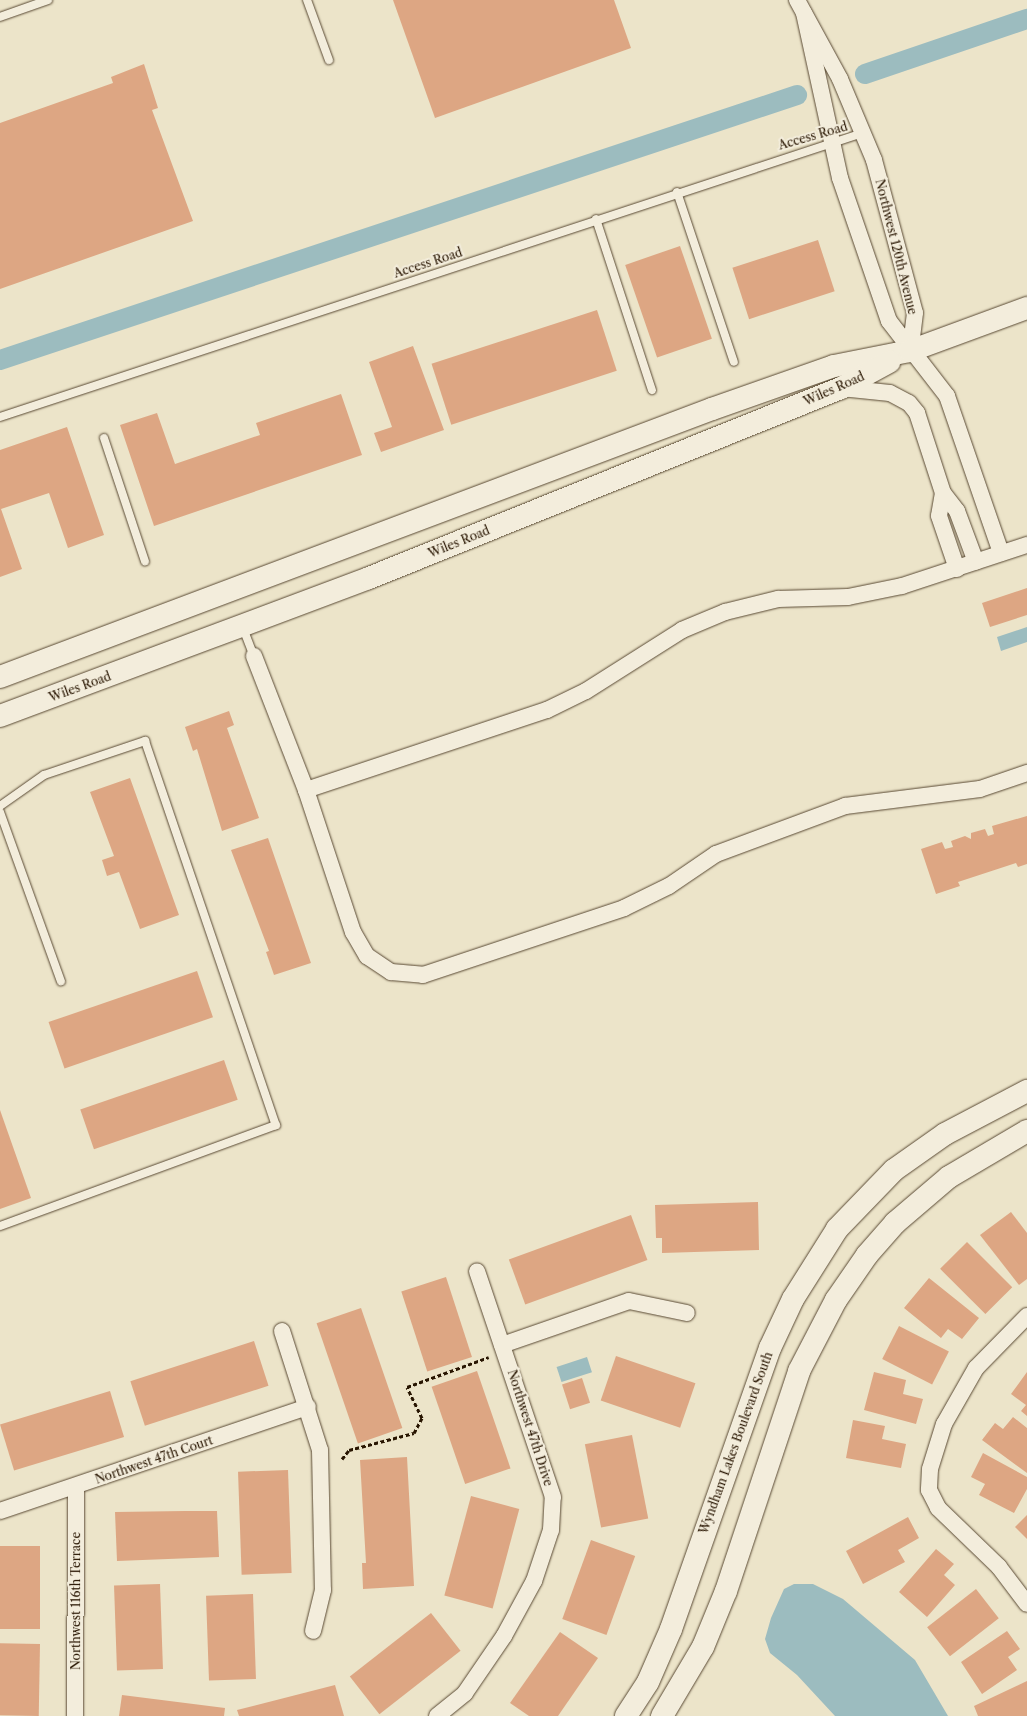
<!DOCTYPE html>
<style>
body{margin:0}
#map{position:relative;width:1027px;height:1716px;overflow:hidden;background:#ece4c9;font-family:"Libre Caslon Text",serif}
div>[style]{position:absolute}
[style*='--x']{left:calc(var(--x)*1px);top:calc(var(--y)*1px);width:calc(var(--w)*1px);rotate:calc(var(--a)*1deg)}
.water>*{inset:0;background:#9cbcbf;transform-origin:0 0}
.canal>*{height:20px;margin:-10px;padding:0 10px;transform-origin:10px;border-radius:10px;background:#9cbcbf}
.building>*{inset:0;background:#dda683;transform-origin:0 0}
.path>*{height:3px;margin-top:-1.5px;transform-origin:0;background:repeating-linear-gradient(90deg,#281501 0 4px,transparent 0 6.5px)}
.roads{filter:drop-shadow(0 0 1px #594933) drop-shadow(0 0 1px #594933)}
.lane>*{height:8px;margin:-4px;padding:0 4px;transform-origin:4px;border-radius:4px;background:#f3eddc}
.street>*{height:16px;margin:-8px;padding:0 8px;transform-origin:8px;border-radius:8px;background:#f3eddc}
.secondary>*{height:22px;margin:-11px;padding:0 11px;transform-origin:11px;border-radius:11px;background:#f3eddc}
span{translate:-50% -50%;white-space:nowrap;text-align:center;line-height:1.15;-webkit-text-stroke:4px #f3eddc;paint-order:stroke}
.street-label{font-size:12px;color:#281501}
</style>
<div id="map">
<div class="water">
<div style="clip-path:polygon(1027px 627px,1027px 642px,1001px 651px,997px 637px)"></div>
<div style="left:587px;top:1357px;width:16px;height:32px;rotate:72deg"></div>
<div style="clip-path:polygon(794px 1584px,813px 1584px,843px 1599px,915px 1660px,948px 1716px,835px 1716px,797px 1675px,770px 1653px,765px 1639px,771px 1618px,784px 1589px)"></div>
</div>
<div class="canal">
<div style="--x:865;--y:74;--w:171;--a:-18.8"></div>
<div style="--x:0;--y:360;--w:840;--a:-18.39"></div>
</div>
<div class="building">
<div style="clip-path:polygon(393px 0,614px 0,631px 48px,435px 118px)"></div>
<div style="clip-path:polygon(144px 64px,158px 108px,152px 110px,193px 221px,0 289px,0 123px,113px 83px,111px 77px)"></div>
<div style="left:818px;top:240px;width:54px;height:90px;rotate:72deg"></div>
<div style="left:680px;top:246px;width:98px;height:58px;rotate:71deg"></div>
<div style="left:597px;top:310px;width:64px;height:174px;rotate:72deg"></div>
<div style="clip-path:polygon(413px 346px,444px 430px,381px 452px,374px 433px,392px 427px,369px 362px)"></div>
<div style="clip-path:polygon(341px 394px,362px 455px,154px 526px,120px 425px,157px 413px,175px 464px,260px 435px,256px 423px)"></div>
<div style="clip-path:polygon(67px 427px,104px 535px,68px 548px,49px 493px,1px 509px,22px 569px,0 577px,0 450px)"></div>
<div style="clip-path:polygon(1027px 588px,1027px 615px,990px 627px,982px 603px)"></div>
<div style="clip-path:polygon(229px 711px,234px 725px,227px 728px,259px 818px,222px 831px,197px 749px,193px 751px,185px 727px)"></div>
<div style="clip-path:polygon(130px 778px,179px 915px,140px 929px,119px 872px,107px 876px,102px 860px,114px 856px,90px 792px)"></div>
<div style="clip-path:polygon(1027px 816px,1027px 864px,1018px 867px,1016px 863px,958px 882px,960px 886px,936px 894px,921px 849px,942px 842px,945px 849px,953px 847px,951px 841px,965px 836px,971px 839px,971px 833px,985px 829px,988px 836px,994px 834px,992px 826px)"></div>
<div style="clip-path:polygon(268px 838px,311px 963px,274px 975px,266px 952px,269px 951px,231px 850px)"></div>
<div style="left:197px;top:971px;width:49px;height:157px;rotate:71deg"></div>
<div style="left:224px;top:1060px;width:42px;height:152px;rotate:71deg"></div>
<div style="clip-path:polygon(0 1110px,31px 1198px,0 1209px)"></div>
<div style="clip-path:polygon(758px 1202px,759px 1250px,662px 1253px,662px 1238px,656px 1238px,655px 1205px)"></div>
<div style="clip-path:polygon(1011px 1212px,1027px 1233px,1027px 1279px,1019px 1285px,980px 1235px)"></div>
<div style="left:631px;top:1215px;width:48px;height:130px;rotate:70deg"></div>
<div style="left:967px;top:1242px;width:64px;height:38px;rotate:45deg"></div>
<div style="left:446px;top:1277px;width:84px;height:47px;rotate:72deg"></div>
<div style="clip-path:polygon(929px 1278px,979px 1318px,962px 1339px,948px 1329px,941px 1338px,904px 1308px)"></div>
<div style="left:361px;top:1308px;width:127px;height:47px;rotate:71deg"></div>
<div style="left:899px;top:1326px;width:56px;height:37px;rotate:27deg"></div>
<div style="left:254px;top:1341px;width:47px;height:130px;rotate:72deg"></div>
<div style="left:616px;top:1356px;width:84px;height:47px;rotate:19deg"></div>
<div style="left:477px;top:1371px;width:103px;height:48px;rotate:71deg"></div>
<div style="clip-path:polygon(874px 1372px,906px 1380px,903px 1394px,923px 1399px,916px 1424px,864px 1410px)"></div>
<div style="clip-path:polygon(1027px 1372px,1027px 1416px,1021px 1411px,1026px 1405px,1011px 1394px)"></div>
<div style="left:582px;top:1378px;width:26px;height:21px;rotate:72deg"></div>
<div style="left:110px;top:1391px;width:48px;height:115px;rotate:73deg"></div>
<div style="clip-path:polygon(1013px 1417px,1027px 1428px,1027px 1473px,982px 1440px,995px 1423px,1003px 1429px)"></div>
<div style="clip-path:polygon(853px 1420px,885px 1426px,882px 1439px,906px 1444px,901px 1468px,846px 1458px)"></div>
<div style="left:632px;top:1435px;width:85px;height:48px;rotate:79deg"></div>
<div style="clip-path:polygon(983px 1453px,1027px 1477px,1027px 1489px,1014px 1513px,979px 1495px,985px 1484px,971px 1477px)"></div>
<div style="clip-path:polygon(407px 1457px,414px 1586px,363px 1589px,362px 1563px,366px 1563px,360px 1460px)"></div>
<div style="left:288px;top:1470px;width:103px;height:50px;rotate:88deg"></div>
<div style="left:471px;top:1496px;width:50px;height:103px;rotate:15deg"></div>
<div style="clip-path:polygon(185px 1511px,217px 1511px,219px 1557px,117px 1561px,115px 1512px)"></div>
<div style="clip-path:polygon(1027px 1515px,1027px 1539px,1015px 1527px)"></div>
<div style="clip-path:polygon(908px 1517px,919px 1538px,898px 1550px,905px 1562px,863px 1584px,846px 1551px)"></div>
<div style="left:591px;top:1540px;width:47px;height:84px;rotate:20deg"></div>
<div style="left:0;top:1546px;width:40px;height:83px"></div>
<div style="clip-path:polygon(936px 1549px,954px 1564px,944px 1575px,955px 1585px,927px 1617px,899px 1592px)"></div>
<div style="left:160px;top:1584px;width:85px;height:46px;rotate:88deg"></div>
<div style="left:976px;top:1589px;width:37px;height:62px;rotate:52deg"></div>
<div style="left:253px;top:1594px;width:85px;height:47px;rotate:88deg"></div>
<div style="left:431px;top:1613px;width:48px;height:103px;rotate:52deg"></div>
<div style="clip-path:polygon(1007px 1631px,1020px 1649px,1008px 1657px,1017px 1670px,982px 1694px,961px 1662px)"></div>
<div style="clip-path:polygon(560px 1632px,598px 1658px,558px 1716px,529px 1716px,510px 1703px)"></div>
<div style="left:40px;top:1644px;width:72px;height:40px;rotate:91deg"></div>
<div style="clip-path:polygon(1027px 1681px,1027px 1716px,978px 1716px,974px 1706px)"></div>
<div style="clip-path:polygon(335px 1685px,344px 1716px,239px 1716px,237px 1710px)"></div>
<div style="clip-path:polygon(122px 1695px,225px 1708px,224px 1716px,119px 1716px)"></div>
</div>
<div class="path">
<div style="--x:342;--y:1459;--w:11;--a:-52"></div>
<div style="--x:349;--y:1450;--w:67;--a:-14.7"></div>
<div style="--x:414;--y:1433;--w:17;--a:-62"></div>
<div style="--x:422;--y:1418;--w:34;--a:-116"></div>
<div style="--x:407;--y:1387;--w:87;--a:-20.1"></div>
</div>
<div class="roads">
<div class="lane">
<div style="--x:307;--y:0;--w:64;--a:69.9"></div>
<div style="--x:0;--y:17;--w:51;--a:-19.5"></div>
<div style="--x:677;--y:192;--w:179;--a:71.5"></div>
<div style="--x:596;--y:219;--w:180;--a:71.9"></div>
<div style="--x:0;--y:417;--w:909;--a:-18.22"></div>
<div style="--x:104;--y:438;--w:130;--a:71.6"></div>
<div style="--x:243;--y:628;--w:30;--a:69"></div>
<div style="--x:0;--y:806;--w:54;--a:-35.2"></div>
<div style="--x:44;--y:775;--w:107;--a:-18.6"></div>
<div style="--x:145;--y:741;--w:406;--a:71.2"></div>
<div style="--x:276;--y:1125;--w:294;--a:159.9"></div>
<div style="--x:0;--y:812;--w:180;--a:70.2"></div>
</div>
<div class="street">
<div style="--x:797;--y:0;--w:90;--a:61.4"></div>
<div style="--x:840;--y:79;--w:88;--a:67.2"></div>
<div style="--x:874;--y:160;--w:158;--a:75"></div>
<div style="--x:915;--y:313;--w:38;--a:97"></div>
<div style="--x:804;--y:13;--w:169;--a:77.7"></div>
<div style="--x:840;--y:178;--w:151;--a:71.1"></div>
<div style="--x:889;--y:321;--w:95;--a:52.3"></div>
<div style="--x:947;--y:396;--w:166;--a:71"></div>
<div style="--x:841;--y:388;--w:49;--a:5.8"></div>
<div style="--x:890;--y:393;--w:21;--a:28"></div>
<div style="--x:909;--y:403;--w:13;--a:51"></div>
<div style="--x:917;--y:413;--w:84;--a:72"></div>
<div style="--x:943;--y:493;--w:23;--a:52"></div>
<div style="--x:957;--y:511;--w:54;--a:69.6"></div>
<div style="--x:943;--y:493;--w:23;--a:100"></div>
<div style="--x:939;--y:516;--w:56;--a:71.2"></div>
<div style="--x:254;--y:656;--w:144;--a:68.8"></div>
<div style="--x:306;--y:790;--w:254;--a:-18.4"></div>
<div style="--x:547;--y:710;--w:43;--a:-26"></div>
<div style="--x:586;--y:691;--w:114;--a:-32.4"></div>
<div style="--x:682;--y:630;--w:47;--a:-22.7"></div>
<div style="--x:725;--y:612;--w:55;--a:-13.8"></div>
<div style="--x:778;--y:599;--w:70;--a:-1.6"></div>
<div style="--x:848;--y:597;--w:55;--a:-11.5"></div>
<div style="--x:902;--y:586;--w:132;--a:-18.2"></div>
<div style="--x:306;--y:790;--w:150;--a:71.7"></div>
<div style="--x:353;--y:932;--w:28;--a:60"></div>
<div style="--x:367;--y:956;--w:29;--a:34"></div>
<div style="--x:391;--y:972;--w:32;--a:5"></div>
<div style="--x:423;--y:975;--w:212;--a:-18.4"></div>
<div style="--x:624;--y:908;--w:50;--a:-26.1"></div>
<div style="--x:669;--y:886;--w:57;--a:-34.2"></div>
<div style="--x:716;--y:854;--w:138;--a:-20.4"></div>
<div style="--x:845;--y:806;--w:136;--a:-7.2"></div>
<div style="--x:980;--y:789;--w:50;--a:-18.8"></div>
<div style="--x:1027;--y:1316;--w:73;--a:134.4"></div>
<div style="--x:976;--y:1368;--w:64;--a:119.7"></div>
<div style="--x:944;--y:1424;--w:47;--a:107.3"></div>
<div style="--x:930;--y:1469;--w:21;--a:93"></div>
<div style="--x:929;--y:1490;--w:20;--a:63"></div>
<div style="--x:938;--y:1508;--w:85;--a:44"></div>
<div style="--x:999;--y:1567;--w:46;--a:52.9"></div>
<div style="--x:282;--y:1331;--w:125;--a:72.3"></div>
<div style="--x:320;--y:1450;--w:140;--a:88.8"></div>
<div style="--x:323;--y:1590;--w:42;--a:103.7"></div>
<div style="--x:502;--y:1345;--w:134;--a:-19.1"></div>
<div style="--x:629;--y:1301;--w:59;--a:11.7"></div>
<div style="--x:0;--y:1511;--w:325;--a:-18.7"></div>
<div style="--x:75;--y:1716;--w:229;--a:-89.7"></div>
<div style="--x:437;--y:1716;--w:36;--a:-39"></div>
<div style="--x:465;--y:1693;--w:69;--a:-55.6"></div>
<div style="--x:504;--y:1636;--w:63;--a:-61.4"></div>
<div style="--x:534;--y:1581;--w:54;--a:-71.6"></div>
<div style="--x:551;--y:1530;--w:33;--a:-87"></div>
<div style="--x:553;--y:1497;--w:238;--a:-108.6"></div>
</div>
<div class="secondary">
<div style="--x:0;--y:677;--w:761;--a:-20.63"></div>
<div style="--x:712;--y:409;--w:129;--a:-19.4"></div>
<div style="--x:834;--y:366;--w:77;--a:-11.2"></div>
<div style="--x:910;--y:351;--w:125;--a:-20.2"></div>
<div style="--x:0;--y:716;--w:394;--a:-20.5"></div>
<div style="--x:369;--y:578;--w:509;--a:-21.93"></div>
<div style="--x:841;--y:388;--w:55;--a:-28.4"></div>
<div style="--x:626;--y:1716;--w:40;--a:-57.1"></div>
<div style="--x:648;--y:1682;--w:58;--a:-66.5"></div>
<div style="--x:671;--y:1629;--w:298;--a:-70.6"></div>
<div style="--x:770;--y:1348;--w:54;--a:-64.9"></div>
<div style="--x:793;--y:1299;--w:83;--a:-57.8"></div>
<div style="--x:837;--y:1229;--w:82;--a:-46"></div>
<div style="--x:894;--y:1170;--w:62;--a:-35.2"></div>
<div style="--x:945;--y:1134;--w:93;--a:-27.7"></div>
<div style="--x:662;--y:1716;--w:80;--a:-59.3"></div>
<div style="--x:703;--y:1647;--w:61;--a:-67.7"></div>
<div style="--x:726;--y:1591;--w:232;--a:-71.6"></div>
<div style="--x:799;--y:1371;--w:80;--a:-62.5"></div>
<div style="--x:836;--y:1300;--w:55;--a:-55.4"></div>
<div style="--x:867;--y:1255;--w:43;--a:-48.8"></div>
<div style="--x:895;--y:1223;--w:71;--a:-40.4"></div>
<div style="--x:949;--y:1177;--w:91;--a:-30.5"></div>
</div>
</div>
<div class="street-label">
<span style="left:813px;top:136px;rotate:-16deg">Access Road</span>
<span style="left:896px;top:247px;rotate:76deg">Northwest 120th Avenue</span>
<span style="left:428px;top:263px;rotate:-18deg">Access Road</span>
<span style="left:834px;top:389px;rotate:-24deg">Wiles Road</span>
<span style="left:459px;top:542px;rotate:-22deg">Wiles Road</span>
<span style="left:80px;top:687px;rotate:-20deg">Wiles Road</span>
<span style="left:530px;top:1428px;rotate:72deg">Northwest 47th Drive</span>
<span style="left:736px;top:1443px;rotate:-70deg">Wyndham Lakes Boulevard South</span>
<span style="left:154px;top:1460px;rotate:-19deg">Northwest 47th Court</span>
<span style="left:76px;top:1601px;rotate:-90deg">Northwest 116th Terrace</span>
</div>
</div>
